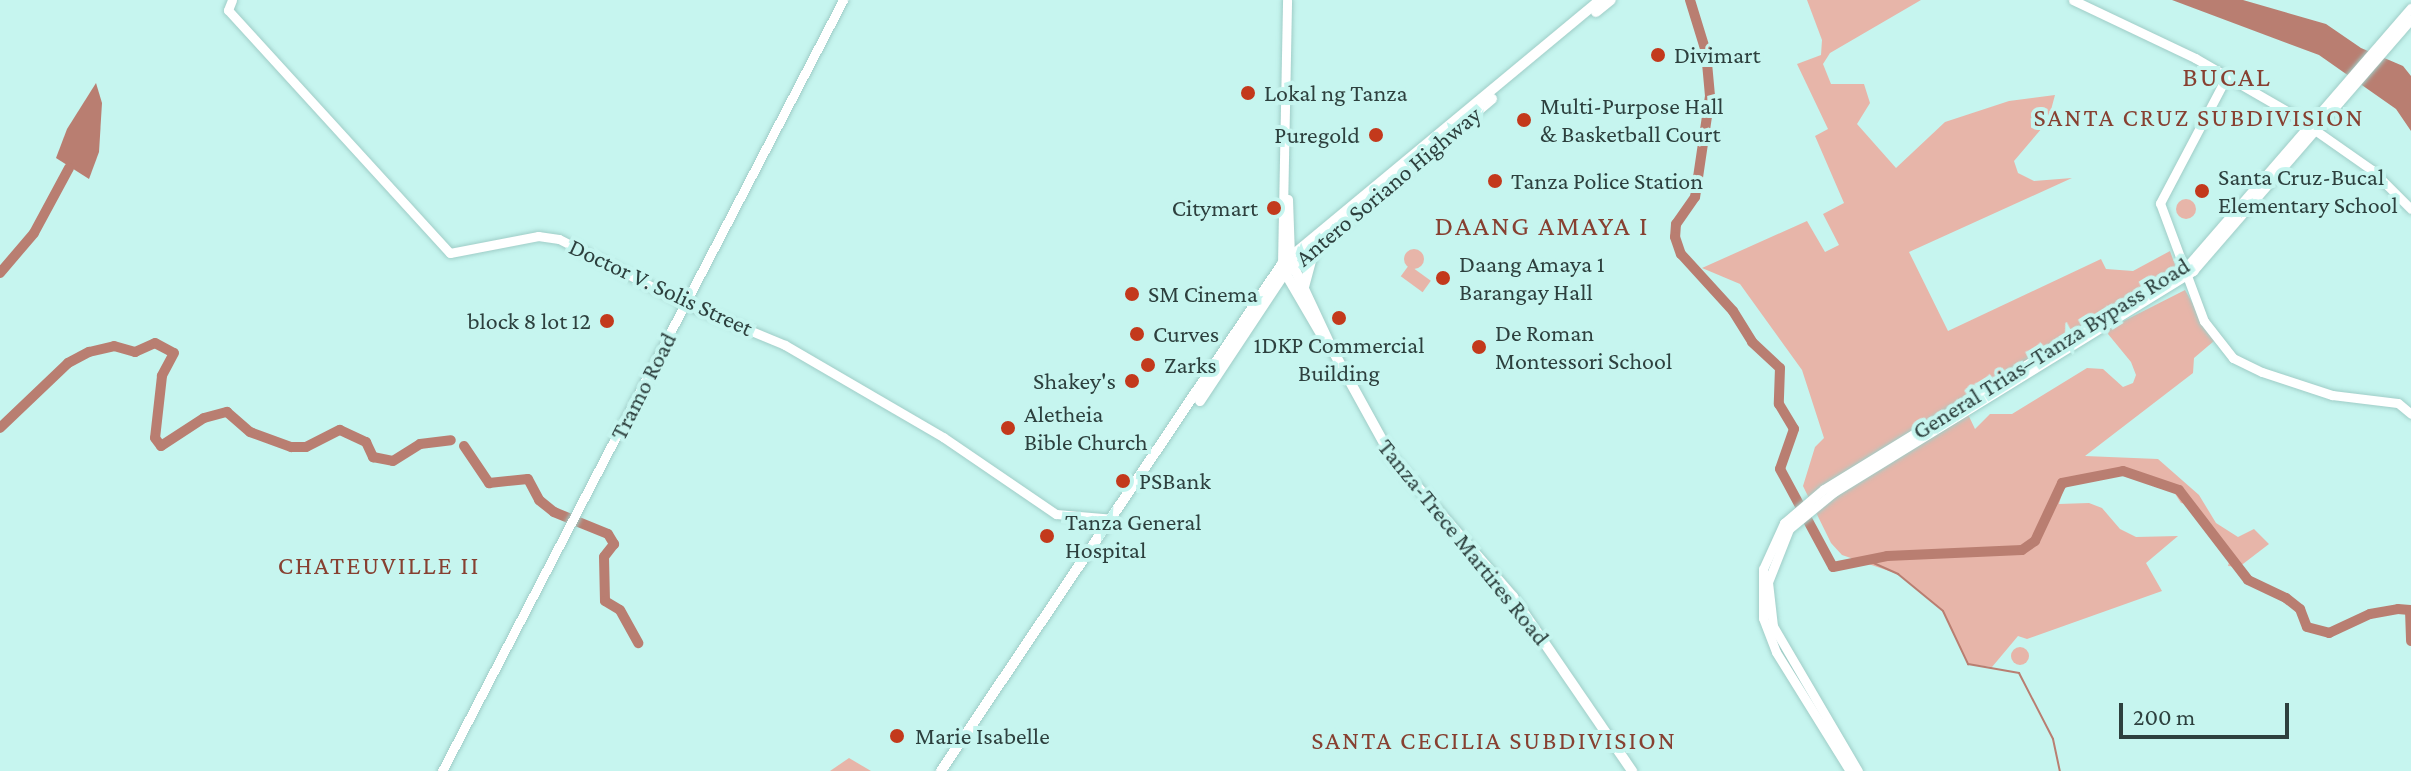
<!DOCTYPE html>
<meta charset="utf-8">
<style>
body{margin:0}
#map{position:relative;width:2411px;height:771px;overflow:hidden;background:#c6f5ef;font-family:"Crimson Pro",serif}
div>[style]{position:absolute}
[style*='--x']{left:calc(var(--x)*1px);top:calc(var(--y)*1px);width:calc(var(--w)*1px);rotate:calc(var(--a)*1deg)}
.green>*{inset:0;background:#e7b5a9;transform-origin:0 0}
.round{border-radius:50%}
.water>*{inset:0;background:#b97e71}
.stream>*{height:2px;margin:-1px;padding:0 1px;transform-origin:1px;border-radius:1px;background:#b97e71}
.river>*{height:10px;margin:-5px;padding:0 5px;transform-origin:5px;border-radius:5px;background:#b97e71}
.roads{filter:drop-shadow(0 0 2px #9fcdc7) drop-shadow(0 0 2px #9fcdc7)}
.secondary>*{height:9px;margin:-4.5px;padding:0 4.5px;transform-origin:4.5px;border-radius:4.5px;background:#fff}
.primary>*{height:10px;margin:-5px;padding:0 5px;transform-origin:5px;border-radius:5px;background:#fff}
.dots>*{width:22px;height:22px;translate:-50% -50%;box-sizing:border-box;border:4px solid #c6f5ef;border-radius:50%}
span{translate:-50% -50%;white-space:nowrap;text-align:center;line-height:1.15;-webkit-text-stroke:8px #c6f5ef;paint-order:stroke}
.poi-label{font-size:24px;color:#2d403e}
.left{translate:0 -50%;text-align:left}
.right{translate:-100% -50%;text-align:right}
.street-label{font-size:24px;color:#2d403e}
.neighbourhood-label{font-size:26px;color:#874031;letter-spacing:2px}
.quarter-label{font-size:28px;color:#874031;letter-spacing:2px}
.scale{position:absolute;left:2119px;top:703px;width:170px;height:36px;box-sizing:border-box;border:4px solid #2d403e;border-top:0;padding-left:10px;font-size:24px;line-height:28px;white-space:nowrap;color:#2d403e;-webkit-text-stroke:6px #c6f5ef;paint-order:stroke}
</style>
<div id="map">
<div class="green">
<div style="clip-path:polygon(1807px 0,1921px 0,1830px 53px,1823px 64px,1831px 84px,1864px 84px,1870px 103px,1857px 124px,1896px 168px,1945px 122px,2009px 101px,2055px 95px,2048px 121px,2014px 161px,2018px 173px,2034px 181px,2072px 178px,1909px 252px,1948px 331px,2101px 259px,2106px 269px,2133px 271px,2170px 251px,2179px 276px,1965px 408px,1975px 429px,1990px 414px,2012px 414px,2087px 368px,2103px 369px,2123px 387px,2133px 383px,2136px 375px,2131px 362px,2108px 334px,2110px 328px,2185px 290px,2214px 341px,2194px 358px,2193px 373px,2085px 456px,2158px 459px,2199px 495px,2216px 523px,2238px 537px,2254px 529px,2269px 544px,2239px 567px,2228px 566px,2231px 555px,2216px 533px,2192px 505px,2181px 503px,2170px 486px,2123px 471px,2077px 479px,2063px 490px,2059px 504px,2089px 503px,2102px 508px,2120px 529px,2136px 537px,2178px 536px,2146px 563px,2162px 591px,2027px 639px,2018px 636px,1992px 667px,1968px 664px,1943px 611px,1898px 574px,1842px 555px,1831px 543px,1803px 486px,1815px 447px,1824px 438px,1802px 370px,1740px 284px,1702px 268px,1807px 221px,1825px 252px,1839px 245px,1823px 214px,1844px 203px,1815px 136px,1828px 129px,1797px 64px,1821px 55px,1822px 40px)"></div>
<div class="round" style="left:2176px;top:199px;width:20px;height:20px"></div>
<div class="round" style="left:1404px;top:249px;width:20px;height:20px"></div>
<div style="left:1409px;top:265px;width:27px;height:14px;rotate:36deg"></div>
<div class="round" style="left:2011px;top:647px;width:18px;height:18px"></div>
<div style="clip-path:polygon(849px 758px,871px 771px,830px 771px)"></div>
</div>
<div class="water">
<div style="clip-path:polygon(2172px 0,2243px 0,2326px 24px,2361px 48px,2403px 66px,2411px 76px,2411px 131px,2396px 109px,2319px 55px)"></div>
<div style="clip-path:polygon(96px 83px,102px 103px,99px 152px,89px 179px,56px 158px,67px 129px)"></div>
</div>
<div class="stream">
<div style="--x:1869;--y:561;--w:32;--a:24"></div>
<div style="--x:1898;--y:574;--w:58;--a:39.4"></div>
<div style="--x:1943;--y:611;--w:59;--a:64.7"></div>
<div style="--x:1968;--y:664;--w:52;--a:10"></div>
<div style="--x:2019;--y:673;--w:74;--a:62.7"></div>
<div style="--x:2053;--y:739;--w:33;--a:78"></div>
</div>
<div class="river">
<div style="--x:1690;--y:0;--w:54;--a:72.9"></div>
<div style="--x:1706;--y:52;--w:44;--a:84.8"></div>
<div style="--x:1710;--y:96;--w:102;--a:98.4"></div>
<div style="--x:1695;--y:197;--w:33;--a:125"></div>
<div style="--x:1676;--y:224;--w:13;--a:94"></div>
<div style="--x:1675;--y:237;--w:18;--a:71"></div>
<div style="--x:1681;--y:254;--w:77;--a:47.6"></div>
<div style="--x:1733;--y:311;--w:36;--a:58"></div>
<div style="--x:1752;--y:342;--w:38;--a:43"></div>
<div style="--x:1780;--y:368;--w:36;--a:92"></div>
<div style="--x:1779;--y:404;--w:29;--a:59"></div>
<div style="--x:1794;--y:429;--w:42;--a:109.3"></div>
<div style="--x:1780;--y:469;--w:111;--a:61.6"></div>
<div style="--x:1833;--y:567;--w:55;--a:-11.5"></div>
<div style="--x:1887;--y:556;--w:135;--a:-2.5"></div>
<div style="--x:2022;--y:550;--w:16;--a:-35"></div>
<div style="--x:2035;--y:541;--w:64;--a:-65"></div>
<div style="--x:2062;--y:483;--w:62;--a:-11.1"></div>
<div style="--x:2123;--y:471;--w:59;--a:18.7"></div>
<div style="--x:2179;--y:490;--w:113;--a:52.5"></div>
<div style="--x:2248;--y:580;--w:42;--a:25.3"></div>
<div style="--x:2286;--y:598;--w:18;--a:38"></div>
<div style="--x:2300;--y:609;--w:19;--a:69"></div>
<div style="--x:2307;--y:627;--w:23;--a:15"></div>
<div style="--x:2329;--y:633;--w:45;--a:-24.9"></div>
<div style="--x:2370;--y:614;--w:28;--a:-10"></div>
<div style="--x:2398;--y:609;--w:12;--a:5"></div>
<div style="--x:2410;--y:610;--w:31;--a:88"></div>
<div style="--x:0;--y:273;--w:52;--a:-49.6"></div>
<div style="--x:34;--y:233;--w:74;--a:-61.7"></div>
<div style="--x:0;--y:428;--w:94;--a:-43.7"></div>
<div style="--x:68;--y:363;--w:24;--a:-28"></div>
<div style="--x:89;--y:352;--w:26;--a:-13"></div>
<div style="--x:114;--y:346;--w:22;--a:16"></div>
<div style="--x:135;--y:352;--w:22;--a:-24"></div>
<div style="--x:155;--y:343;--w:21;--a:28"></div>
<div style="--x:174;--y:353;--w:26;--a:118"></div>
<div style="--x:162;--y:376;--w:62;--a:96.4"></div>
<div style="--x:155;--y:438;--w:10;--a:53"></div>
<div style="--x:161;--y:446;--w:51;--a:-33.1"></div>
<div style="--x:204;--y:418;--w:24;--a:-15"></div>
<div style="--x:227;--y:412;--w:30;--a:41"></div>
<div style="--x:250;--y:432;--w:44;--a:20.1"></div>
<div style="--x:291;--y:447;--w:15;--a:0"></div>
<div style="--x:306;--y:447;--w:38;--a:-27"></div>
<div style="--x:340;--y:430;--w:29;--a:25"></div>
<div style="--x:366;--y:442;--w:17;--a:65"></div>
<div style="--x:373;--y:457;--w:20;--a:11"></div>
<div style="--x:393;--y:461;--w:32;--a:-32"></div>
<div style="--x:420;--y:444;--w:31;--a:-7"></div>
<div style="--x:464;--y:446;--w:45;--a:56"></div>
<div style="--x:489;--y:483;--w:39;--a:-6"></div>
<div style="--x:528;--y:479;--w:24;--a:62"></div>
<div style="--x:539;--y:500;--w:19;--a:39"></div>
<div style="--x:554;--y:512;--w:58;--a:22.2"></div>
<div style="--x:608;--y:534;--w:12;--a:59"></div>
<div style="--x:614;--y:544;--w:16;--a:128"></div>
<div style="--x:604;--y:557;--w:44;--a:88.7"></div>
<div style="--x:605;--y:601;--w:17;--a:31"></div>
<div style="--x:620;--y:610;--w:38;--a:61"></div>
</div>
<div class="roads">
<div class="secondary">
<div style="--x:232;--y:0;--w:11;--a:112"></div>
<div style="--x:228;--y:10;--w:329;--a:47.6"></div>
<div style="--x:450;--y:253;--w:90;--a:-10.9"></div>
<div style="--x:538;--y:236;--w:21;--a:8"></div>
<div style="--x:559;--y:239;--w:143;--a:27.1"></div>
<div style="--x:686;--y:304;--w:107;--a:22.5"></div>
<div style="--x:785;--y:345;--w:183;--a:30.2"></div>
<div style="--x:943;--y:437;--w:137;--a:34.3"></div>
<div style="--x:1056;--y:514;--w:58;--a:4.9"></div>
<div style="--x:2073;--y:0;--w:135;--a:25.4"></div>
<div style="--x:2195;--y:58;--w:112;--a:30"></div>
<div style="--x:2292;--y:114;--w:98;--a:35"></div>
<div style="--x:2372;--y:170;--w:55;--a:45"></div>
<div style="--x:2227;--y:76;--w:144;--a:117.8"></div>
<div style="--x:2160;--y:203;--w:126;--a:69.6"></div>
<div style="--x:2204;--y:321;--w:47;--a:51.9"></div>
<div style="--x:2233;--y:358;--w:32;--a:26"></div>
<div style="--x:2262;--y:372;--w:74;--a:18.2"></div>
<div style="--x:2332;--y:395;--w:66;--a:6.9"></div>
<div style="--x:2398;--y:403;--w:17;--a:40"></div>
<div style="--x:1288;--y:199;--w:56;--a:88"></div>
<div style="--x:1282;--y:264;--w:264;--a:-88.9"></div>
<div style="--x:442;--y:771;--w:869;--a:-62.52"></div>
<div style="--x:1850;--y:771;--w:140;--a:-121.9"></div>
<div style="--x:1776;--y:652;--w:36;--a:-111"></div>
<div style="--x:1763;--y:618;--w:49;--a:-90"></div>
<div style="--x:1763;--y:569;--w:51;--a:-65.5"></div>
<div style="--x:1784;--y:523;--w:52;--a:-40.4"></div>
<div style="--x:1824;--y:489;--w:427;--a:-31.6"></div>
<div style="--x:2188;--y:265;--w:340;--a:-49.1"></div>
<div style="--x:1858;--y:771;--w:168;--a:-120.4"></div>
<div style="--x:1773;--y:626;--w:44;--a:-96.5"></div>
<div style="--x:1768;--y:582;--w:57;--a:-68.4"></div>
<div style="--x:1789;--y:529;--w:58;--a:-39.4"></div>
<div style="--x:1834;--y:492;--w:422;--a:-31.6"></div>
<div style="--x:2193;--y:271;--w:333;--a:-49.1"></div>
</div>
<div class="primary">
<div style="--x:1596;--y:12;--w:19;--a:-39"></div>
<div style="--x:1291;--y:261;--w:97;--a:65"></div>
<div style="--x:1332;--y:349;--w:122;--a:61.1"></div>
<div style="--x:1391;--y:456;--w:186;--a:49.1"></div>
<div style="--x:1513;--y:597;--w:211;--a:55.6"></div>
<div style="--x:1283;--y:269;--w:83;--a:59.7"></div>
<div style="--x:1304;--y:287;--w:35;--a:-75"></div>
<div style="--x:1200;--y:401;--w:152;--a:-56.5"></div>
<div style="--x:1284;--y:274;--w:272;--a:-40.1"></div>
<div style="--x:941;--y:771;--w:611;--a:-56.08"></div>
<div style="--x:1282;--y:264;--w:413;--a:-39.7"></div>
</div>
</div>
<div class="dots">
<div style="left:1658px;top:55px;background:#c3391c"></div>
<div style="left:1248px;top:93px;background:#c3391c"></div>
<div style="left:1524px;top:120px;background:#c3391c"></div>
<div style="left:1376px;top:135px;background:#c3391c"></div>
<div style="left:1495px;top:181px;background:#c3391c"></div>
<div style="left:2202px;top:191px;background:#c3391c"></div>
<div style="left:1274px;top:208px;background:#c3391c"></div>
<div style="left:1443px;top:278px;background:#c3391c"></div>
<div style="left:1132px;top:294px;background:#c3391c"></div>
<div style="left:1339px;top:318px;background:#c3391c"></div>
<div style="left:607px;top:321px;background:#c3391c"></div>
<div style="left:1137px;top:334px;background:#c3391c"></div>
<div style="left:1479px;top:347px;background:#c3391c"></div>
<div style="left:1148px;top:365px;background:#c3391c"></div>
<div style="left:1132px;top:381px;background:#c3391c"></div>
<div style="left:1008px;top:428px;background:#c3391c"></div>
<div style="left:1123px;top:481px;background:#c3391c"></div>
<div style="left:1047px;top:536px;background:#c3391c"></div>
<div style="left:897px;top:736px;background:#c3391c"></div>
</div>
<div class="poi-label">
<span class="left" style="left:1674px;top:55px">Divimart</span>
<span class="left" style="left:1264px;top:93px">Lokal ng Tanza</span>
<span class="left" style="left:1540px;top:120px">Multi-Purpose Hall<br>&amp; Basketball Court</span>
<span class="right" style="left:1360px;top:135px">Puregold</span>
<span class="left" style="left:2218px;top:191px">Santa Cruz-Bucal<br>Elementary School</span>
<span class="left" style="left:1511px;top:181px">Tanza Police Station</span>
<span class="right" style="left:1258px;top:208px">Citymart</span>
<span class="left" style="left:1459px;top:278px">Daang Amaya 1<br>Barangay Hall</span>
<span class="left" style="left:1148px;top:294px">SM Cinema</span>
<span class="right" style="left:591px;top:321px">block 8 lot 12</span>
<span class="left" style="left:1495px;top:347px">De Roman<br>Montessori School</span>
<span class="left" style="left:1153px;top:334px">Curves</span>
<span style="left:1339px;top:359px">1DKP Commercial<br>Building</span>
<span class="left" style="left:1164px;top:365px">Zarks</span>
<span class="right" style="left:1116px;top:381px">Shakey's</span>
<span class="left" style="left:1024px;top:428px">Aletheia<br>Bible Church</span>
<span class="left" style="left:1139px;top:481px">PSBank</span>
<span class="left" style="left:1065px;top:536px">Tanza General<br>Hospital</span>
<span class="left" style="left:915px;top:736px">Marie Isabelle</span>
</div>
<div class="street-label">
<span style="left:1388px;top:186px;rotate:-40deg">Antero Soriano Highway</span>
<span style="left:661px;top:287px;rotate:25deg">Doctor V. Solis Street</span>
<span style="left:2051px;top:348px;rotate:-32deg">General Trias–Tanza Bypass Road</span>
<span style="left:643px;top:386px;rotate:-63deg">Tramo Road</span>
<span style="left:1464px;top:542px;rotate:51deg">Tanza-Trece Martires Road</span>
</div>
<div class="neighbourhood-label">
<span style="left:2199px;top:118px">SANTA CRUZ SUBDIVISION</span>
<span style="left:379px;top:566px">CHATEUVILLE II</span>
<span style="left:1494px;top:741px">SANTA CECILIA SUBDIVISION</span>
</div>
<div class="quarter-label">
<span style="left:2227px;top:77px">BUCAL</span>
<span style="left:1542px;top:226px">DAANG AMAYA I</span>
</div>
<div class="scale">200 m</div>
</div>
